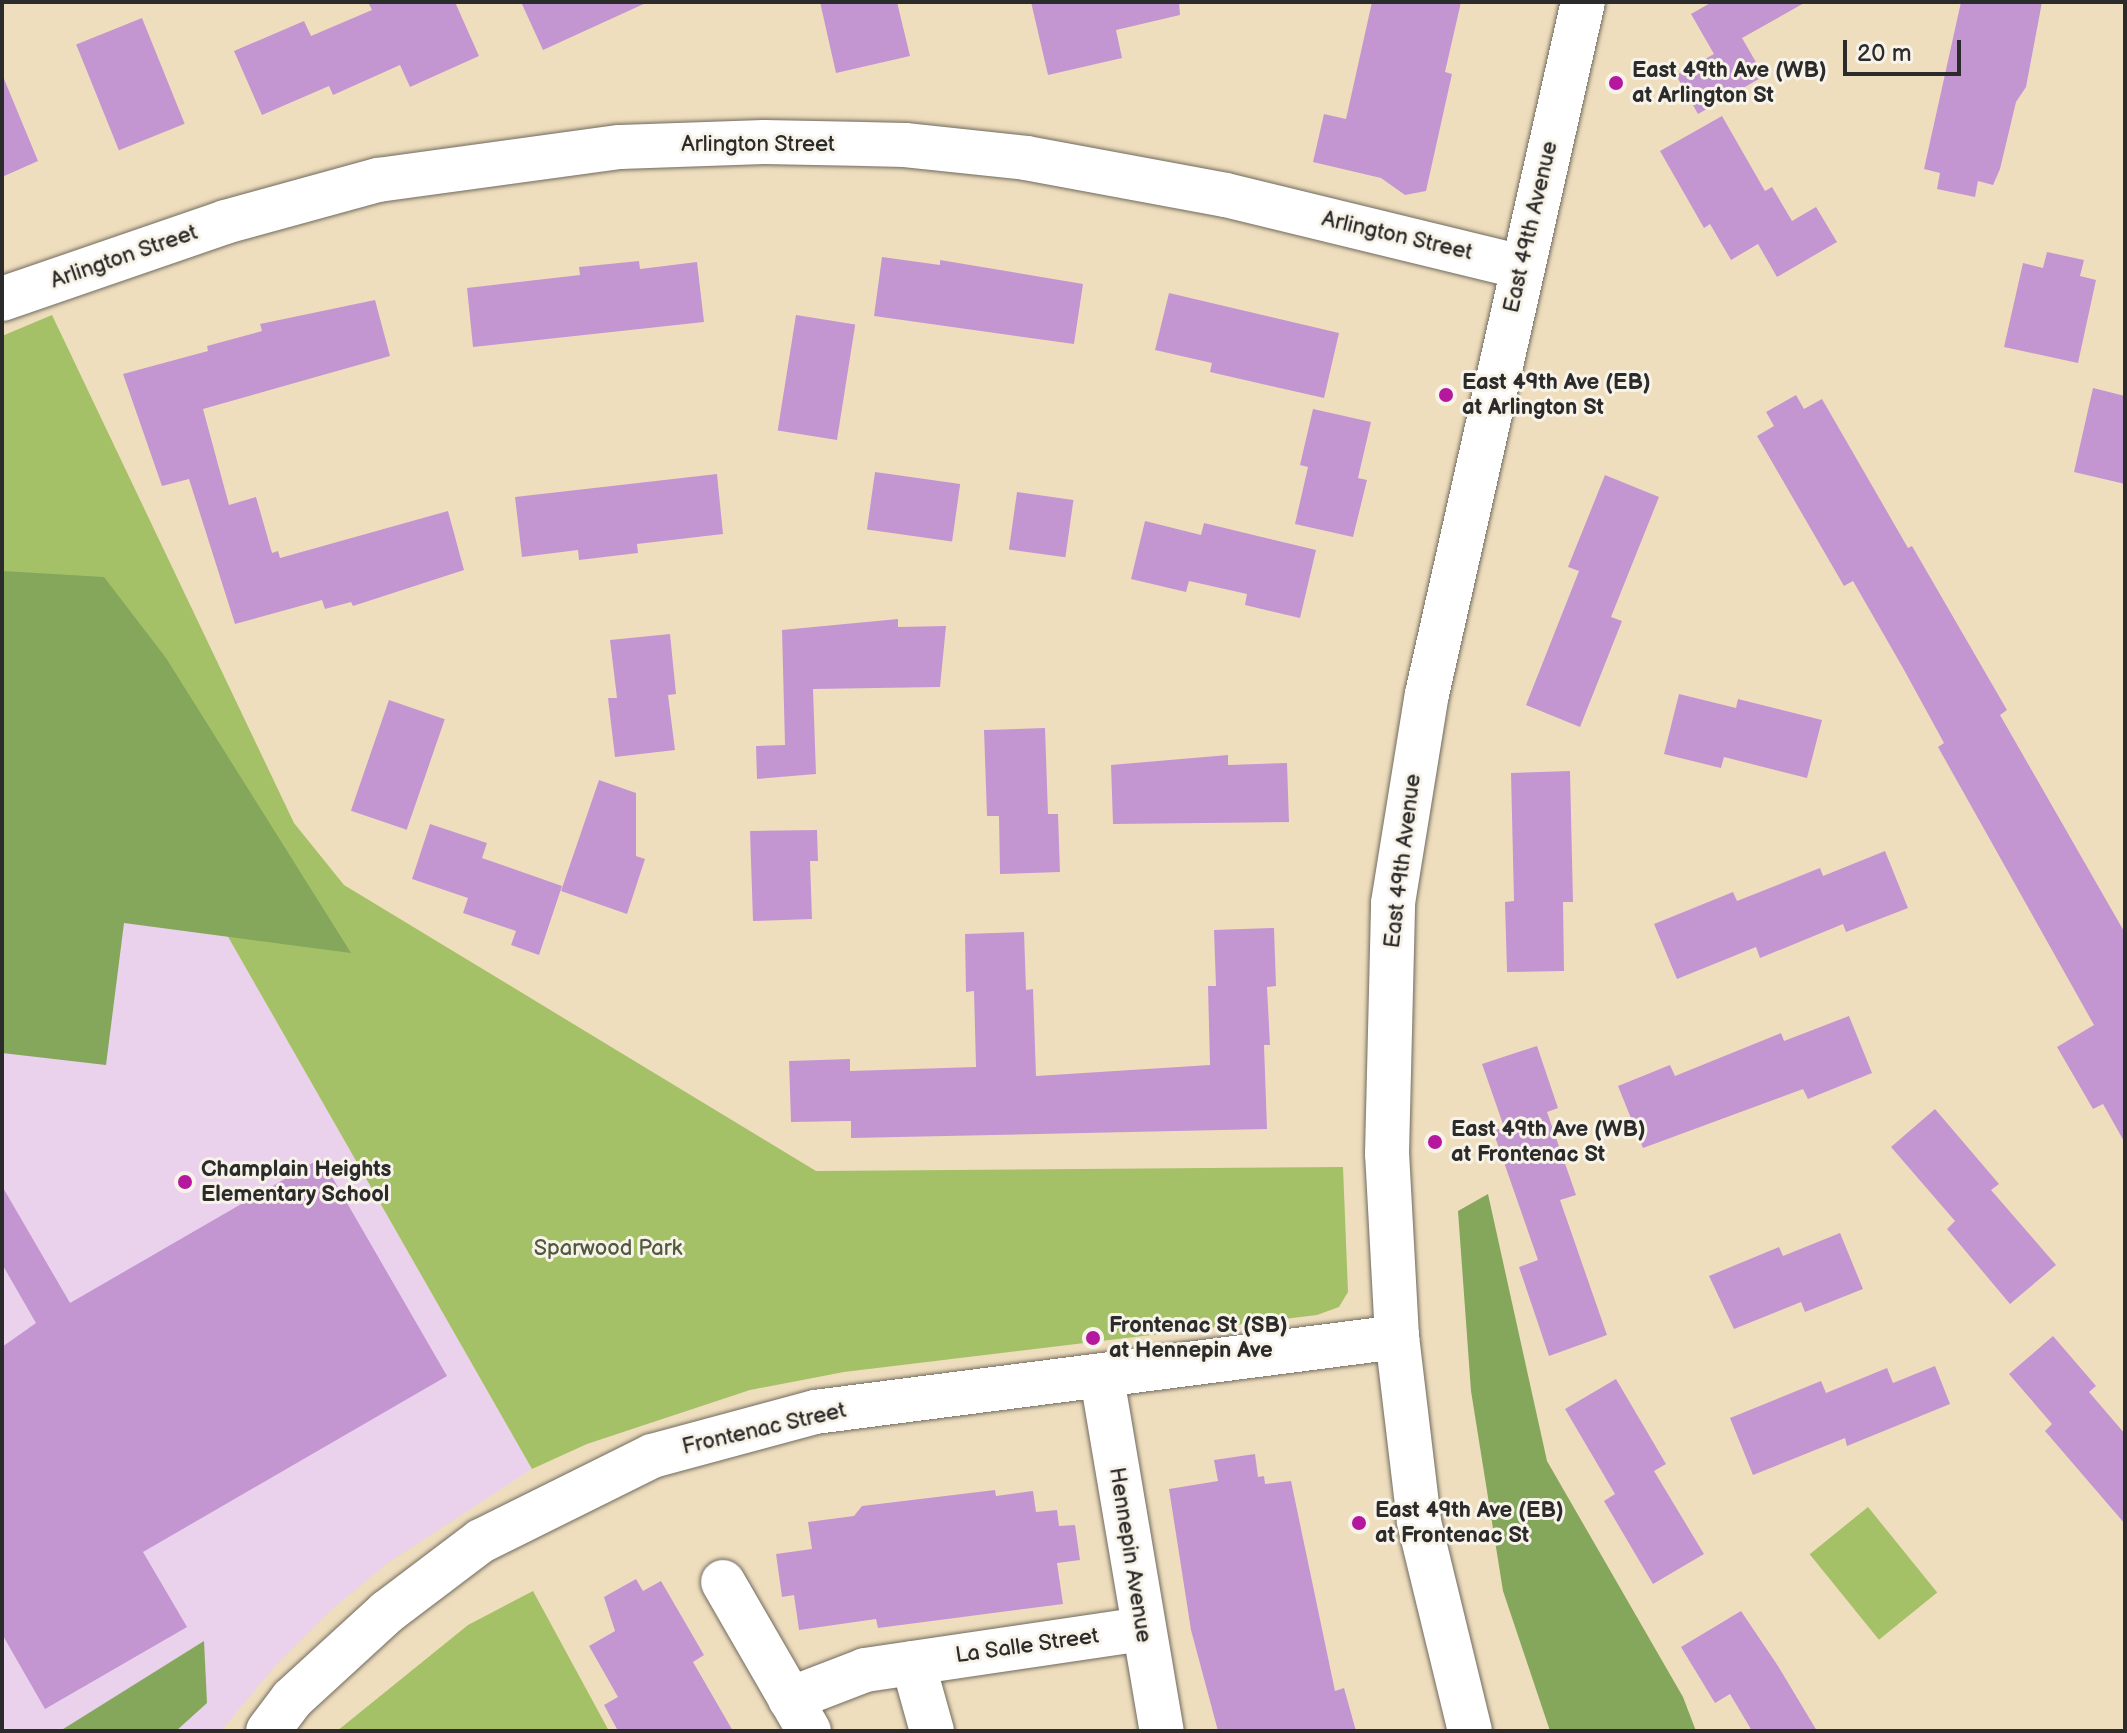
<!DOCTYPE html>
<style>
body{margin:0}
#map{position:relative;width:2127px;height:1733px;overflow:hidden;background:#efdebe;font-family:"Balsamiq Sans",sans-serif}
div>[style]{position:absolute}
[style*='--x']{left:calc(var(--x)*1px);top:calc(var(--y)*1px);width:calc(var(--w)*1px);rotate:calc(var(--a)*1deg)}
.built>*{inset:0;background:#ead1ec}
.green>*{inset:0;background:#a5c167;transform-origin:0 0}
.forest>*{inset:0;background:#84a75c}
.building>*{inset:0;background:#c396d2;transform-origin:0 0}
.roads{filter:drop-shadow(0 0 2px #706a5e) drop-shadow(0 0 2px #706a5e)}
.minor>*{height:44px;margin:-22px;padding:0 22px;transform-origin:22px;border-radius:22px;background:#fff}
.dots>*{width:22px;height:22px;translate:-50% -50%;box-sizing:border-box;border:4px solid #f7f3e8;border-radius:50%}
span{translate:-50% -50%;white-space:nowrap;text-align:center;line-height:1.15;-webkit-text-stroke:6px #f7f3e8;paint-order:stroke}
.poi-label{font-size:22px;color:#2b2b2b;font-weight:700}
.left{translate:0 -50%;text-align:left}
.street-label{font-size:22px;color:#2b2b2b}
.park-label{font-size:22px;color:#50583d}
.frame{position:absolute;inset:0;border:4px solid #2b2b2b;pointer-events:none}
.scale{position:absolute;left:1843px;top:40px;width:118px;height:36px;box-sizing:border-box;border:4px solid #2b2b2b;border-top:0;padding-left:10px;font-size:24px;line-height:28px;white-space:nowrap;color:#2b2b2b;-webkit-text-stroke:6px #f7f3e8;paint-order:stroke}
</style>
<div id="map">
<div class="built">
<div style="clip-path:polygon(154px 807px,532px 1469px,389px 1562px,330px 1611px,277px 1664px,221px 1731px,2px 1731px,2px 894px)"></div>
</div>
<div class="green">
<div style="clip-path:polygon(52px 315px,294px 823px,344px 885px,816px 1171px,1343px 1167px,1348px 1292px,1339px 1307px,1317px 1315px,844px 1372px,750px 1390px,587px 1444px,532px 1469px,154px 807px,2px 894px,2px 336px)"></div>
<div style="left:1868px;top:1507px;width:110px;height:75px;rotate:51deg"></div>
<div style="clip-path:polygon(533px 1591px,609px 1731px,337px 1731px,468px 1625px)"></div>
</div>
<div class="forest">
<div style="clip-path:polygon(2px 571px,104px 577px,166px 658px,351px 953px,124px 923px,106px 1065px,2px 1053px)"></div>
<div style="clip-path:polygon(1488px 1194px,1547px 1461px,1683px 1697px,1696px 1731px,1550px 1731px,1503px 1591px,1471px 1391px,1458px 1211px)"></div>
<div style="clip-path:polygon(204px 1641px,207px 1703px,176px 1731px,60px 1731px)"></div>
</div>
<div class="building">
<div style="clip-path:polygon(368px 2px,455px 2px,479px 56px,410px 87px,400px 65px,333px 95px,329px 86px,262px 115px,234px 51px,304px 21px,311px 36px,372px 10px)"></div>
<div style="clip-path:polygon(521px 2px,648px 2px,543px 50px)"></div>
<div style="clip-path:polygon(820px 2px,897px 2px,910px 56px,836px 73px)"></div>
<div style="clip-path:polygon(1031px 2px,1179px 2px,1180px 15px,1116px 30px,1122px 58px,1048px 75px)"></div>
<div style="clip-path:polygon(1372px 2px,1461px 2px,1445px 72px,1452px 74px,1426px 191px,1405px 195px,1381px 178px,1313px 162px,1324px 114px,1346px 119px)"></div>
<div style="clip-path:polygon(1712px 2px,1806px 2px,1742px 38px,1764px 76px,1698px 114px,1676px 75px,1714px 54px,1691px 14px)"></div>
<div style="clip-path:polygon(1961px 2px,2042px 2px,2026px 87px,2016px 102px,2000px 169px,1993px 185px,1978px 181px,1975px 197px,1937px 189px,1940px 173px,1924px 169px)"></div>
<div style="left:142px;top:18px;width:114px;height:71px;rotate:68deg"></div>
<div style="clip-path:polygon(2px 74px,38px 161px,2px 177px)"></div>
<div style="clip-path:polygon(1722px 116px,1765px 191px,1772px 187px,1792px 221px,1816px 207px,1837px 242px,1777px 277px,1758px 244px,1731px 260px,1710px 224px,1704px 228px,1660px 151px)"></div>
<div style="clip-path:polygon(2047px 252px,2084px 260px,2080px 276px,2096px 280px,2078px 363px,2004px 347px,2023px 263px,2043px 268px)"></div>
<div style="clip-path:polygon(882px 257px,940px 265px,940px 260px,1083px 284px,1074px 344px,874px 316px)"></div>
<div style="clip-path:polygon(639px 261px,640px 269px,697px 262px,704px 322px,473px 347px,467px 288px,580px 275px,579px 267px)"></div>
<div style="clip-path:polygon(1169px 293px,1339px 333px,1324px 398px,1210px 372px,1212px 363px,1155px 350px)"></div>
<div style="clip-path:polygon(375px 300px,390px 356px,203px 409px,229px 505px,256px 497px,272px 553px,278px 551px,280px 558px,448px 511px,464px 570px,353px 606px,351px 602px,325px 609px,322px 600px,235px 624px,189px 479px,162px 486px,123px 374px,208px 351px,207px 346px,262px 331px,260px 324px)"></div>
<div style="left:796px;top:315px;width:60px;height:117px;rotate:9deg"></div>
<div style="clip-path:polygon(2093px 388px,2125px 396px,2125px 484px,2074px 472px)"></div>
<div style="clip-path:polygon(1796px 395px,1804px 409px,1822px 399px,1908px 548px,1912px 546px,2007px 710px,2000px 715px,2125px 933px,2125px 1143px,2103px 1104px,2093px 1109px,2057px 1047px,2094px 1025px,1938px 747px,1944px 743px,1903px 668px,1853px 581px,1844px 586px,1757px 436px,1774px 426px,1766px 412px)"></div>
<div style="clip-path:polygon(1313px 409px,1371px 422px,1358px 478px,1367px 480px,1353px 537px,1295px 524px,1308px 467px,1300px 465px)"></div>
<div style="left:875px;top:472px;width:86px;height:58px;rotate:8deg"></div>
<div style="clip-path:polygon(717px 474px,723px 534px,637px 544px,638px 553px,579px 560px,578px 550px,522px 557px,515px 497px)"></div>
<div style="clip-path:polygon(1605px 475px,1659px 497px,1611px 617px,1622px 621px,1580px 727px,1526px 705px,1579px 571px,1568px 567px)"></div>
<div style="left:1017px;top:492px;width:57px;height:58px;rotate:8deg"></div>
<div style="clip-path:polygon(1145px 521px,1201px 535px,1204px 523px,1316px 550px,1300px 618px,1245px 605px,1247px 594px,1189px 581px,1186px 592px,1131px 579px)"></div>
<div style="clip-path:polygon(898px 619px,898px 627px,946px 626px,940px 687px,813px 689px,816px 774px,757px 779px,756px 746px,785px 745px,782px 630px)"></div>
<div style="clip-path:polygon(670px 634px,676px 694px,668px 695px,675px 750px,615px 757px,608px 698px,617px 698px,610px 640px)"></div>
<div style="clip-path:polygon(1679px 694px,1736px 708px,1738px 699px,1822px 720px,1807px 778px,1724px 757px,1721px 768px,1664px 754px)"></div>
<div style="left:389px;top:700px;width:59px;height:117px;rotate:19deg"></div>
<div style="clip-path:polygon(1045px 728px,1048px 814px,1058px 814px,1060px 872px,1000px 874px,999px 816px,987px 816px,984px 730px)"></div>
<div style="clip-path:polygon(1228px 755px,1228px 765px,1287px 763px,1289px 822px,1113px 824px,1111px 765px)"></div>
<div style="clip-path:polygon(1570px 771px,1573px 902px,1563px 902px,1564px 971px,1507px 972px,1505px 902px,1514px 901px,1511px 773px)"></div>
<div style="clip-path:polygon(599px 780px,636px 793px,636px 856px,645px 859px,627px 914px,561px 891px)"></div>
<div style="clip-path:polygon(430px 824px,487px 843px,482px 858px,562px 886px,539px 955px,511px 945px,516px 931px,463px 913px,468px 898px,412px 879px)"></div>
<div style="clip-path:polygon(817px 830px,818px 861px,810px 861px,812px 919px,753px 921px,750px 831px)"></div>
<div style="clip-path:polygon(1885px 851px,1908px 908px,1846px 932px,1843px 924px,1760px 958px,1756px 947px,1677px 979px,1654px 924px,1733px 892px,1737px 901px,1820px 868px,1823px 876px)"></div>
<div style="clip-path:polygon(1274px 928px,1276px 986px,1267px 987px,1270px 1045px,1264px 1045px,1267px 1129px,851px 1138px,851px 1121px,791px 1122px,789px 1061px,850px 1059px,850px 1071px,976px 1067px,974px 991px,966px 992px,965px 934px,1024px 932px,1026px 990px,1033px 989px,1036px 1076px,1210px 1065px,1208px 986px,1216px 986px,1214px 930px)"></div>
<div style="clip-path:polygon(1849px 1016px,1872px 1073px,1808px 1099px,1803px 1089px,1643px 1148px,1618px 1086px,1670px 1065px,1675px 1076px,1781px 1033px,1784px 1041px)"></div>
<div style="clip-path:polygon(1537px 1046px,1558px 1108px,1547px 1112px,1576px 1195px,1560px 1200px,1607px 1335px,1549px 1356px,1519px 1267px,1538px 1260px,1493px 1131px,1504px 1127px,1482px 1064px)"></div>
<div style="clip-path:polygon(1935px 1109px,1999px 1184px,1991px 1190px,2056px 1265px,2010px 1304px,1947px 1229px,1955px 1221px,1891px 1147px)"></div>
<div style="clip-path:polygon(321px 1158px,447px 1376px,143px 1552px,187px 1627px,45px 1709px,2px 1634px,2px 1347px,36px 1323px,2px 1264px,2px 1186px,70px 1303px)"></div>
<div style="clip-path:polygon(1840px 1233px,1863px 1289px,1805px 1312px,1801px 1302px,1734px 1329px,1709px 1276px,1779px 1247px,1783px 1256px)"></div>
<div style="clip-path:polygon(2053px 1336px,2096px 1386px,2089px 1392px,2125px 1434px,2125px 1524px,2045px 1431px,2052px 1424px,2009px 1374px)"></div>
<div style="clip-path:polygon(1935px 1366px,1950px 1404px,1847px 1446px,1845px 1438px,1753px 1475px,1730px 1418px,1821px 1381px,1826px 1393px,1887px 1368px,1893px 1383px)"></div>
<div style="clip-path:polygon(1616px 1379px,1666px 1464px,1654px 1471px,1704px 1554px,1653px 1584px,1604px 1501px,1615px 1494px,1565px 1409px)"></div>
<div style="clip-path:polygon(1255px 1454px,1258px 1477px,1264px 1476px,1265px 1484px,1291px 1481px,1335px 1691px,1344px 1688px,1356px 1731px,1218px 1731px,1191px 1630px,1169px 1489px,1218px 1481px,1214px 1460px)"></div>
<div style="clip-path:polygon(995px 1490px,996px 1496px,1033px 1491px,1036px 1512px,1057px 1510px,1059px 1526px,1075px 1525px,1080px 1560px,1057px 1563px,1063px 1604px,878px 1628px,876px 1619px,799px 1630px,794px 1595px,782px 1597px,776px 1554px,812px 1549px,808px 1522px,854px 1516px,862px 1506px)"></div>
<div style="clip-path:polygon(636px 1579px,643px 1591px,661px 1581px,704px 1655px,693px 1662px,733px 1731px,618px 1731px,604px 1705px,618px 1697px,589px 1646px,615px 1631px,604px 1597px)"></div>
<div style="clip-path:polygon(1741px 1611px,1778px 1666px,1817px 1731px,1752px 1731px,1730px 1694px,1715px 1703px,1681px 1647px)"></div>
</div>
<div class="roads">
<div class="minor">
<div style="--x:2;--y:299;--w:236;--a:-19"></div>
<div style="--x:225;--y:222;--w:159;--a:-15.4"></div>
<div style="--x:378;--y:180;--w:244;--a:-7.8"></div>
<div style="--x:620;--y:147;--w:144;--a:-2"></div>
<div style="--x:764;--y:142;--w:141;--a:1.2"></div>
<div style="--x:905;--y:145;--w:122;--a:6.1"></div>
<div style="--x:1026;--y:158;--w:203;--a:10.5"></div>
<div style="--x:1226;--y:195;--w:305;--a:13.7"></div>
<div style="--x:1102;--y:1378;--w:358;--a:80.4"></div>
<div style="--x:723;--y:1582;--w:172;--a:60"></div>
<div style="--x:913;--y:1663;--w:71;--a:74.4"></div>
<div style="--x:790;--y:1699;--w:80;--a:-21.1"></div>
<div style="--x:865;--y:1670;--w:279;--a:-8.4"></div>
<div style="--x:268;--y:1731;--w:40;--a:-53"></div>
<div style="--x:292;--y:1699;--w:129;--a:-42.5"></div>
<div style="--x:387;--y:1612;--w:118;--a:-37.1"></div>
<div style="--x:481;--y:1541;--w:191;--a:-26.4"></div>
<div style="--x:652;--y:1456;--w:169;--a:-15.1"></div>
<div style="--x:815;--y:1412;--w:587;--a:-7.34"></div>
<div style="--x:1470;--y:1731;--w:216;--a:-103.7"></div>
<div style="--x:1419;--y:1521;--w:185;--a:-96.8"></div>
<div style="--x:1397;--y:1337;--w:183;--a:-93.1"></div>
<div style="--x:1387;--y:1154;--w:251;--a:-88.6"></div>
<div style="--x:1393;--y:903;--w:212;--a:-80.8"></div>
<div style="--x:1427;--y:694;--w:709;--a:-77.3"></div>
</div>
</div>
<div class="dots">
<div style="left:1616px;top:83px;background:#b5179e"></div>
<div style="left:1446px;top:395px;background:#b5179e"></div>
<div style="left:1435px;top:1142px;background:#b5179e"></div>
<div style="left:185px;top:1182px;background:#b5179e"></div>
<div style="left:1093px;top:1338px;background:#b5179e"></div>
<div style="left:1359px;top:1523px;background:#b5179e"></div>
</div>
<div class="poi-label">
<span class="left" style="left:1632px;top:83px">East 49th Ave (WB)<br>at Arlington St</span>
<span class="left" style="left:1462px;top:395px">East 49th Ave (EB)<br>at Arlington St</span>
<span class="left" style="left:1451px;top:1142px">East 49th Ave (WB)<br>at Frontenac St</span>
<span class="left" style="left:201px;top:1182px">Champlain Heights<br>Elementary School</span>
<span class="left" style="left:1109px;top:1338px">Frontenac St (SB)<br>at Hennepin Ave</span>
<span class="left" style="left:1375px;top:1523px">East 49th Ave (EB)<br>at Frontenac St</span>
</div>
<div class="street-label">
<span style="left:758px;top:145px">Arlington Street</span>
<span style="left:1531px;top:227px;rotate:-77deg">East 49th Avenue</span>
<span style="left:1397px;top:236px;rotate:13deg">Arlington Street</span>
<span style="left:124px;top:257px;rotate:-19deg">Arlington Street</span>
<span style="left:1403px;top:861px;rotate:-83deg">East 49th Avenue</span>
<span style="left:764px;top:1429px;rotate:-13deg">Frontenac Street</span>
<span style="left:1130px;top:1555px;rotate:81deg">Hennepin Avenue</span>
<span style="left:1027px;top:1646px;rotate:-8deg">La Salle Street</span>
</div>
<div class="park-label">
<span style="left:608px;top:1249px">Sparwood Park</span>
</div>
<div class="frame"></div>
<div class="scale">20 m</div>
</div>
